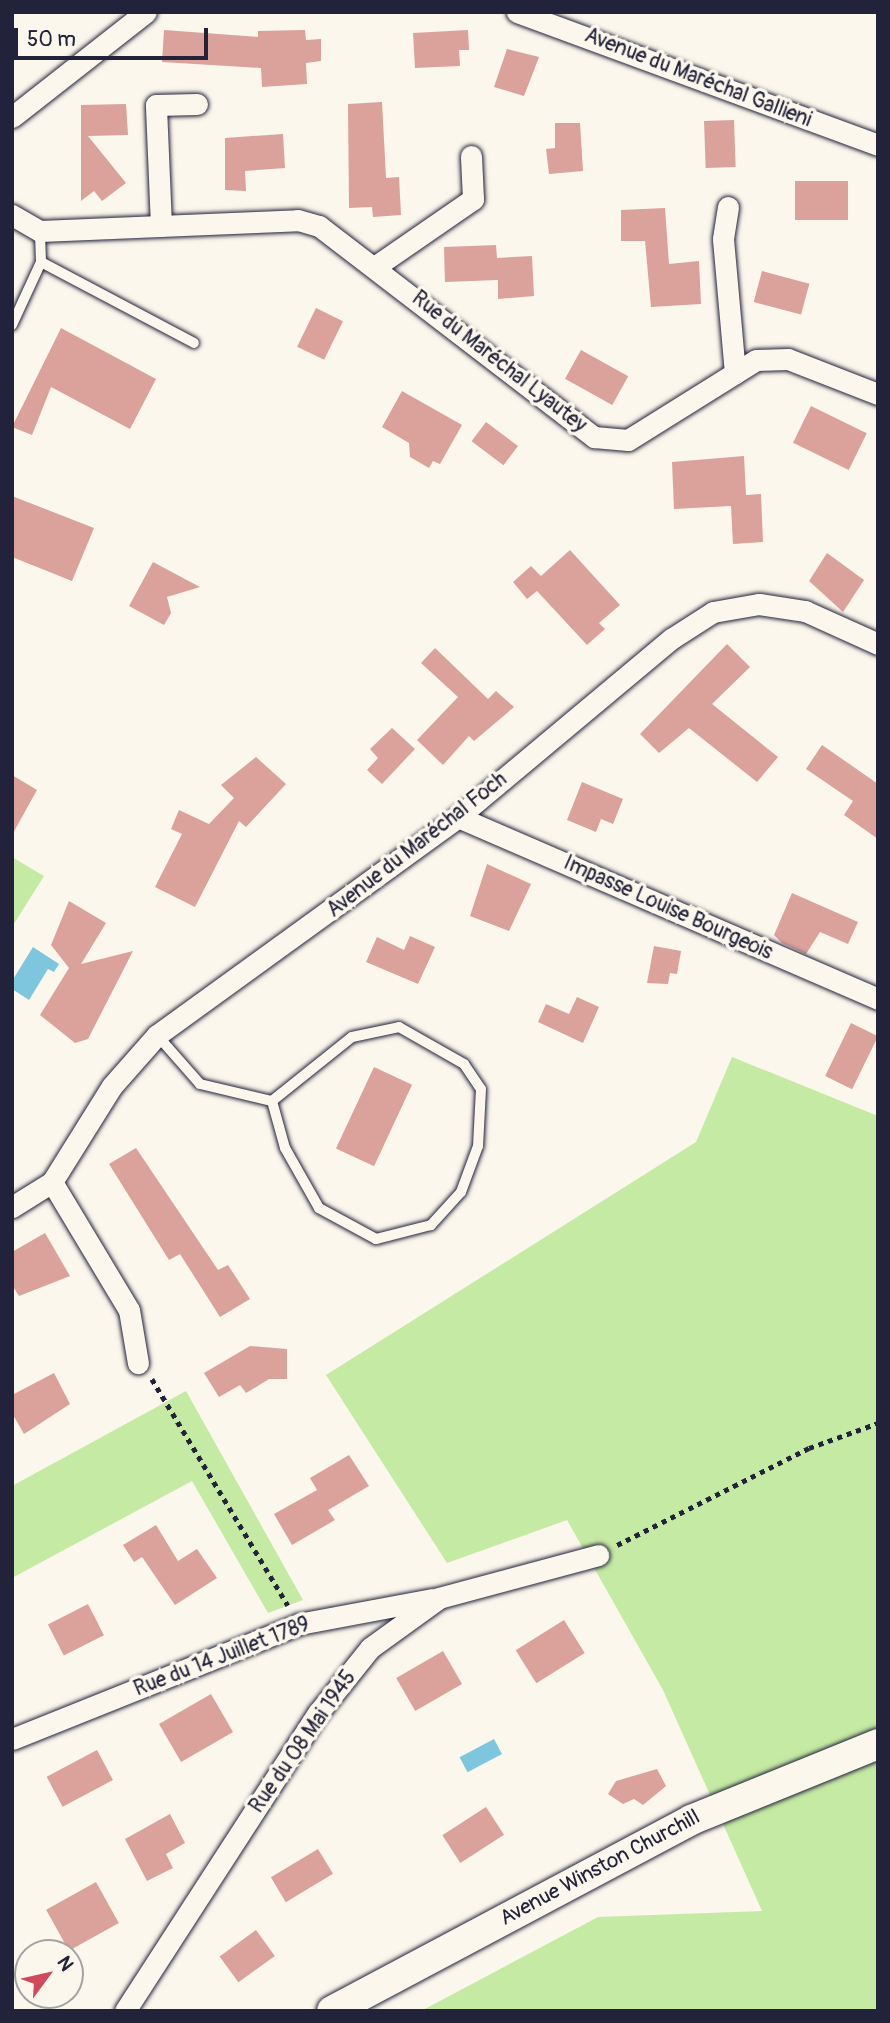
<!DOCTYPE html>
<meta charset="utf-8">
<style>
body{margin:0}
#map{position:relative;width:890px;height:2023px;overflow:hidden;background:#fbf7ec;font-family:Pangolin,sans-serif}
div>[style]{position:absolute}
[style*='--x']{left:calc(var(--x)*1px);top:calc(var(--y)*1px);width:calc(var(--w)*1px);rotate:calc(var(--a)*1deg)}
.green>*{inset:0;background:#c5eaa4}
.water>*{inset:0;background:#7dc6de;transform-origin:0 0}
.building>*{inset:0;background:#dba19b;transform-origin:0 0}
.path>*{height:4.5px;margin-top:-2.25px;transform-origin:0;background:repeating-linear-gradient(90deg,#22223b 0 5px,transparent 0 10px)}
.roads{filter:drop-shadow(0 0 2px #22223b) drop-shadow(0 0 2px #22223b)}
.lane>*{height:10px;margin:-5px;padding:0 5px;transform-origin:5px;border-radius:5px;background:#fbf7ec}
.street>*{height:21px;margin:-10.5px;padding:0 10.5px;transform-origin:10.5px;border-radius:10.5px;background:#fbf7ec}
.secondary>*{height:30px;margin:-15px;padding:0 15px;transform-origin:15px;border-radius:15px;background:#fbf7ec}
span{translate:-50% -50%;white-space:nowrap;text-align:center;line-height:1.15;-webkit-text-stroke:7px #fbf7ec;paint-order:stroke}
.street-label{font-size:21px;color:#22223b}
.frame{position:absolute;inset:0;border:14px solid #22223b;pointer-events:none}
.north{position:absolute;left:14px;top:1939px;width:70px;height:70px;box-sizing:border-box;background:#fbf7ec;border:2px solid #a4a2a5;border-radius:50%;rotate:57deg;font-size:19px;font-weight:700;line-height:28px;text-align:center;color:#22223b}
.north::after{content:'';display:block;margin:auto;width:24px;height:32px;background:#d1495b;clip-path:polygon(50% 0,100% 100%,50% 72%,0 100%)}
.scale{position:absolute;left:14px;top:28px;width:194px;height:32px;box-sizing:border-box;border:4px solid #22223b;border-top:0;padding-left:9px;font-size:21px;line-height:24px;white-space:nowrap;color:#22223b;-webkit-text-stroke:5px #fbf7ec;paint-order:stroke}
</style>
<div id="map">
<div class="green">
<div style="clip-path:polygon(12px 857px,44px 876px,12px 927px)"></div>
<div style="clip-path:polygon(732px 1057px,878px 1116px,878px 2011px,421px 2011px,598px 1917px,762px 1911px,663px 1690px,567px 1520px,447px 1563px,326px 1375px,696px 1142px)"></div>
<div style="clip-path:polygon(186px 1391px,303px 1600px,268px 1613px,192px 1481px,12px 1578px,12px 1486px)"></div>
</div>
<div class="water">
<div style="clip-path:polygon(33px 947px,59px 964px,54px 972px,48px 969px,29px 1000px,12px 989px,12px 981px)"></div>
<div style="left:494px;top:1739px;width:17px;height:39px;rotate:62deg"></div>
</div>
<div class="building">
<div style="clip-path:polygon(164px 30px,258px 37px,258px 31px,305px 30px,306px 40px,321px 39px,321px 61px,306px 63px,307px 84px,262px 87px,261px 68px,162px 62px)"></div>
<div style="clip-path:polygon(468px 30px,469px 50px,459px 50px,460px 66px,415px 68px,413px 33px)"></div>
<div style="clip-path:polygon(507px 49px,539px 57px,524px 96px,494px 87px)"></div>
<div style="clip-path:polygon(382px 102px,386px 178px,399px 177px,401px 215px,373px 217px,372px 207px,349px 208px,348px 104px)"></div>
<div style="clip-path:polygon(126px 104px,128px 135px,88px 136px,126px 183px,102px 201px,94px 191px,81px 201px,81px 105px)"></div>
<div style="left:734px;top:120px;width:47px;height:30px;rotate:88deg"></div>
<div style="clip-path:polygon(555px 123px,580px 123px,583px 171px,549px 174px,546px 149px,555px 148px)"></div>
<div style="clip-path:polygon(283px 134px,285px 168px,245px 171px,246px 191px,225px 190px,225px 138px)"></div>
<div style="left:795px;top:181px;width:53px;height:39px"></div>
<div style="clip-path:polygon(665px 208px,669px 264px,699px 261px,701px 304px,651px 307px,645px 241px,621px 241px,621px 210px)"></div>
<div style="clip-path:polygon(496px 245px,497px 258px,532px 256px,534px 296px,498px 299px,498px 280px,445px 282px,444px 247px)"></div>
<div style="left:762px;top:271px;width:49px;height:32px;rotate:15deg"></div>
<div style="left:316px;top:308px;width:30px;height:43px;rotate:26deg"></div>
<div style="clip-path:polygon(61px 328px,156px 379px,130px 429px,51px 387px,32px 435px,12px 427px)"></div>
<div style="left:581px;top:350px;width:54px;height:33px;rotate:29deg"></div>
<div style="clip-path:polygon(402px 391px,462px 425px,440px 464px,433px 461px,429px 468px,410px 457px,409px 443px,382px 427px)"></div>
<div style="left:811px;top:406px;width:62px;height:41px;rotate:26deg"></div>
<div style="left:486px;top:422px;width:40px;height:24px;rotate:37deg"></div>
<div style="clip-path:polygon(744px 456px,746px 495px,761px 494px,763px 542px,733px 544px,731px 506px,674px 509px,672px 462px)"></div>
<div style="clip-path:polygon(12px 496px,94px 528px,72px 581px,12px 557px)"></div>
<div style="clip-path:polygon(570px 550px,620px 605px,599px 623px,605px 629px,587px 645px,537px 591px,527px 599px,513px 582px,531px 566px,541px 576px)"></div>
<div style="clip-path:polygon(827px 553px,864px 580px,843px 612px,809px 581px)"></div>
<div style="clip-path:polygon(153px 562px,200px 587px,167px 597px,171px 613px,164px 625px,129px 606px)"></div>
<div style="clip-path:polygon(727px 644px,750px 667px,712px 704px,778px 757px,757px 782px,689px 728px,659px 753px,640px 734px)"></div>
<div style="clip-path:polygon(435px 648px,488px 699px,496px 691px,514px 707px,474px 741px,469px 736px,443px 765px,417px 740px,458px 697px,421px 663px)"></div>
<div style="clip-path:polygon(392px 728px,415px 749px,382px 784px,367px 770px,378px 758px,370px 749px)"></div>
<div style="clip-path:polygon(822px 745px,878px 784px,878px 839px,844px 815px,853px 801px,806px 769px)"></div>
<div style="clip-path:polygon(256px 757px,286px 784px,246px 827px,239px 821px,195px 907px,155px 887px,182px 834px,171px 829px,179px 810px,209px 824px,234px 798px,221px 785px)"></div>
<div style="clip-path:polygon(12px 775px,37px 790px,12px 835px)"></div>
<div style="clip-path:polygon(582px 782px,623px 799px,613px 824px,601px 819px,596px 832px,567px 820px)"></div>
<div style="clip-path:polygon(487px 864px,531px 884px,509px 931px,470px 916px)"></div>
<div style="clip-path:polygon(792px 893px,858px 922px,848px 944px,820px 932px,806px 954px,782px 943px,774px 935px)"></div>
<div style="clip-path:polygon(69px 901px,106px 923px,81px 964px,133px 951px,88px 1039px,75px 1043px,40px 1015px,69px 968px,51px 945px)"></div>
<div style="clip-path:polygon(410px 936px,435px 947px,418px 984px,366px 962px,377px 937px,404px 950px)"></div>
<div style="clip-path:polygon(654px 946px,681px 951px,677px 974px,670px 973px,668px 984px,647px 983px)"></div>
<div style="clip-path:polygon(577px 997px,599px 1007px,583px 1043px,538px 1022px,546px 1004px,569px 1014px)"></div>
<div style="left:851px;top:1023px;width:30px;height:59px;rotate:26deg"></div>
<div style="left:374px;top:1067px;width:42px;height:90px;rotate:25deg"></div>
<div style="clip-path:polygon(136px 1148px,218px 1270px,228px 1265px,250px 1299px,220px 1317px,180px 1254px,169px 1260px,109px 1164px)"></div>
<div style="clip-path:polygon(45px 1233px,70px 1276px,19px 1296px,12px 1285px,12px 1252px)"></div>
<div style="clip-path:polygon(250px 1346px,287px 1349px,287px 1379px,269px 1379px,246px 1393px,240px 1385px,219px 1397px,204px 1373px)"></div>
<div style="clip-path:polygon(54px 1373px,70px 1404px,24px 1434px,12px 1413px,12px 1395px)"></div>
<div style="clip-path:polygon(349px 1455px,369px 1486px,328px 1510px,335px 1520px,292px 1545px,274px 1514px,317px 1490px,310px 1478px)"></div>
<div style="clip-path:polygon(156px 1525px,178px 1561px,197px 1549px,217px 1578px,175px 1605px,142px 1557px,134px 1562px,123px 1545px)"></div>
<div style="left:88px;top:1604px;width:35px;height:45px;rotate:63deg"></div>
<div style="left:564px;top:1620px;width:39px;height:57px;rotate:58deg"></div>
<div style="left:443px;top:1651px;width:38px;height:54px;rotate:60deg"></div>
<div style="left:211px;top:1694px;width:44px;height:60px;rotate:60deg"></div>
<div style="left:97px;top:1750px;width:34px;height:57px;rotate:62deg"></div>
<div style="clip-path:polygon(657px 1769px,666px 1786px,643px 1805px,634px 1799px,623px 1804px,608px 1794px,616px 1781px)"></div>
<div style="left:486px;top:1807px;width:33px;height:52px;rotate:57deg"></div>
<div style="clip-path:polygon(170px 1814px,185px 1843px,166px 1854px,173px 1868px,147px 1881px,125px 1839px)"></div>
<div style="left:318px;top:1849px;width:29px;height:55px;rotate:59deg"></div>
<div style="left:96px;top:1882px;width:47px;height:57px;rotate:61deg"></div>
<div style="left:256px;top:1930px;width:32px;height:45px;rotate:54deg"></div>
</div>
<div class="path">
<div style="--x:152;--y:1379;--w:264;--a:59"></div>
<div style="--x:617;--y:1545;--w:215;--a:-26.8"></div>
<div style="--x:809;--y:1448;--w:73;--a:-19.9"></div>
</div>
<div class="roads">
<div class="lane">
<div style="--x:41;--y:262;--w:173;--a:27.9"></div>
<div style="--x:12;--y:325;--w:69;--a:-65.3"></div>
<div style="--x:41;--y:262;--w:31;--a:-92"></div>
<div style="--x:157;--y:1035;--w:65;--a:48.7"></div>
<div style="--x:200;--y:1084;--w:74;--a:13.3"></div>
<div style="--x:272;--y:1101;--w:102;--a:-38.7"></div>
<div style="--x:352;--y:1037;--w:48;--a:-12"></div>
<div style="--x:399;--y:1027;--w:75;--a:29.6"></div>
<div style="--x:464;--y:1064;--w:30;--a:56"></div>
<div style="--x:481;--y:1089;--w:57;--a:93"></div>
<div style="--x:478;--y:1146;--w:49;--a:110.3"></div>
<div style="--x:461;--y:1192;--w:45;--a:132.3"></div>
<div style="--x:431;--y:1225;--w:57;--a:165.7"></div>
<div style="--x:376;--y:1239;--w:65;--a:-151.5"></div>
<div style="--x:319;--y:1208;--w:69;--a:-119.5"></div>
<div style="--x:285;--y:1148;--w:49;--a:-105.5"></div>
</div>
<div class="street">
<div style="--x:517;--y:12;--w:385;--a:20.2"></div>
<div style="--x:12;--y:117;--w:170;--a:-38.1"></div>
<div style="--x:728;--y:207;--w:32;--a:99"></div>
<div style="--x:723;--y:239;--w:135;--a:84.9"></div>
<div style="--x:12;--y:215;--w:32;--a:30"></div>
<div style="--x:40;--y:231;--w:258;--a:-2.4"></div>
<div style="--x:298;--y:220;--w:22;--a:16"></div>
<div style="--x:319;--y:226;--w:347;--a:37.5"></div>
<div style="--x:594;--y:437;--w:34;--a:5"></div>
<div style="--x:628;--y:440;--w:151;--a:-32"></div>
<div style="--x:756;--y:360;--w:32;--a:-2"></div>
<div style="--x:788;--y:359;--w:97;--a:21.3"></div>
<div style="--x:161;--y:226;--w:121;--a:-92.4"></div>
<div style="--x:156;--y:105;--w:41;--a:-1.4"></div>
<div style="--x:376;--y:266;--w:118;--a:-34.6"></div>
<div style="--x:473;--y:199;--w:43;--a:-92.7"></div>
<div style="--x:458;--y:817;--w:458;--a:23.4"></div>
<div style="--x:52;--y:1182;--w:149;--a:59"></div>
<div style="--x:129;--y:1310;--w:54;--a:80.4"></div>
<div style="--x:12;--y:1207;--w:47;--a:-32"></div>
<div style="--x:52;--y:1182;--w:113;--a:-58"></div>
<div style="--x:112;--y:1086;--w:68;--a:-48.6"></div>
<div style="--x:157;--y:1035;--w:372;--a:-35.9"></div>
<div style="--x:458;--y:817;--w:278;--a:-39.9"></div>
<div style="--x:671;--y:639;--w:50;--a:-32.7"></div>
<div style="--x:713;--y:612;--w:47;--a:-9.9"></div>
<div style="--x:759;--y:604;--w:47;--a:8.7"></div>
<div style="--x:805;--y:611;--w:80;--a:24.3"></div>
<div style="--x:12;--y:1739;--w:309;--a:-21.8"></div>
<div style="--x:299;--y:1624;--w:136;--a:-10.6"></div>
<div style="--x:125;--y:2011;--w:355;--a:-57.1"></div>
<div style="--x:318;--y:1713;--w:83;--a:-51.3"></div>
<div style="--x:370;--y:1648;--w:85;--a:-35.9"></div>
<div style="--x:439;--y:1598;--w:165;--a:-15.1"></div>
</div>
<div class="secondary">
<div style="--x:332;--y:2011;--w:407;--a:-28"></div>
<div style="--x:691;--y:1820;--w:202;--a:-22.1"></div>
</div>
</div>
<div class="street-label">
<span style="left:698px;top:78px;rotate:21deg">Avenue du Maréchal Gallieni</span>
<span style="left:499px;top:362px;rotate:38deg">Rue du Maréchal Lyautey</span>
<span style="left:417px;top:845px;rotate:-38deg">Avenue du Maréchal Foch</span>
<span style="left:668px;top:908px;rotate:24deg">Impasse Louise Bourgeois</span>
<span style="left:222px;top:1657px;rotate:-21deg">Rue du 14 Juillet 1789</span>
<span style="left:303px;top:1742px;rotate:-55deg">Rue du 08 Mai 1945</span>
<span style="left:600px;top:1868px;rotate:-28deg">Avenue Winston Churchill</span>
</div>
<div class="frame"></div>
<div class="north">N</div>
<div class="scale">50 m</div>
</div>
